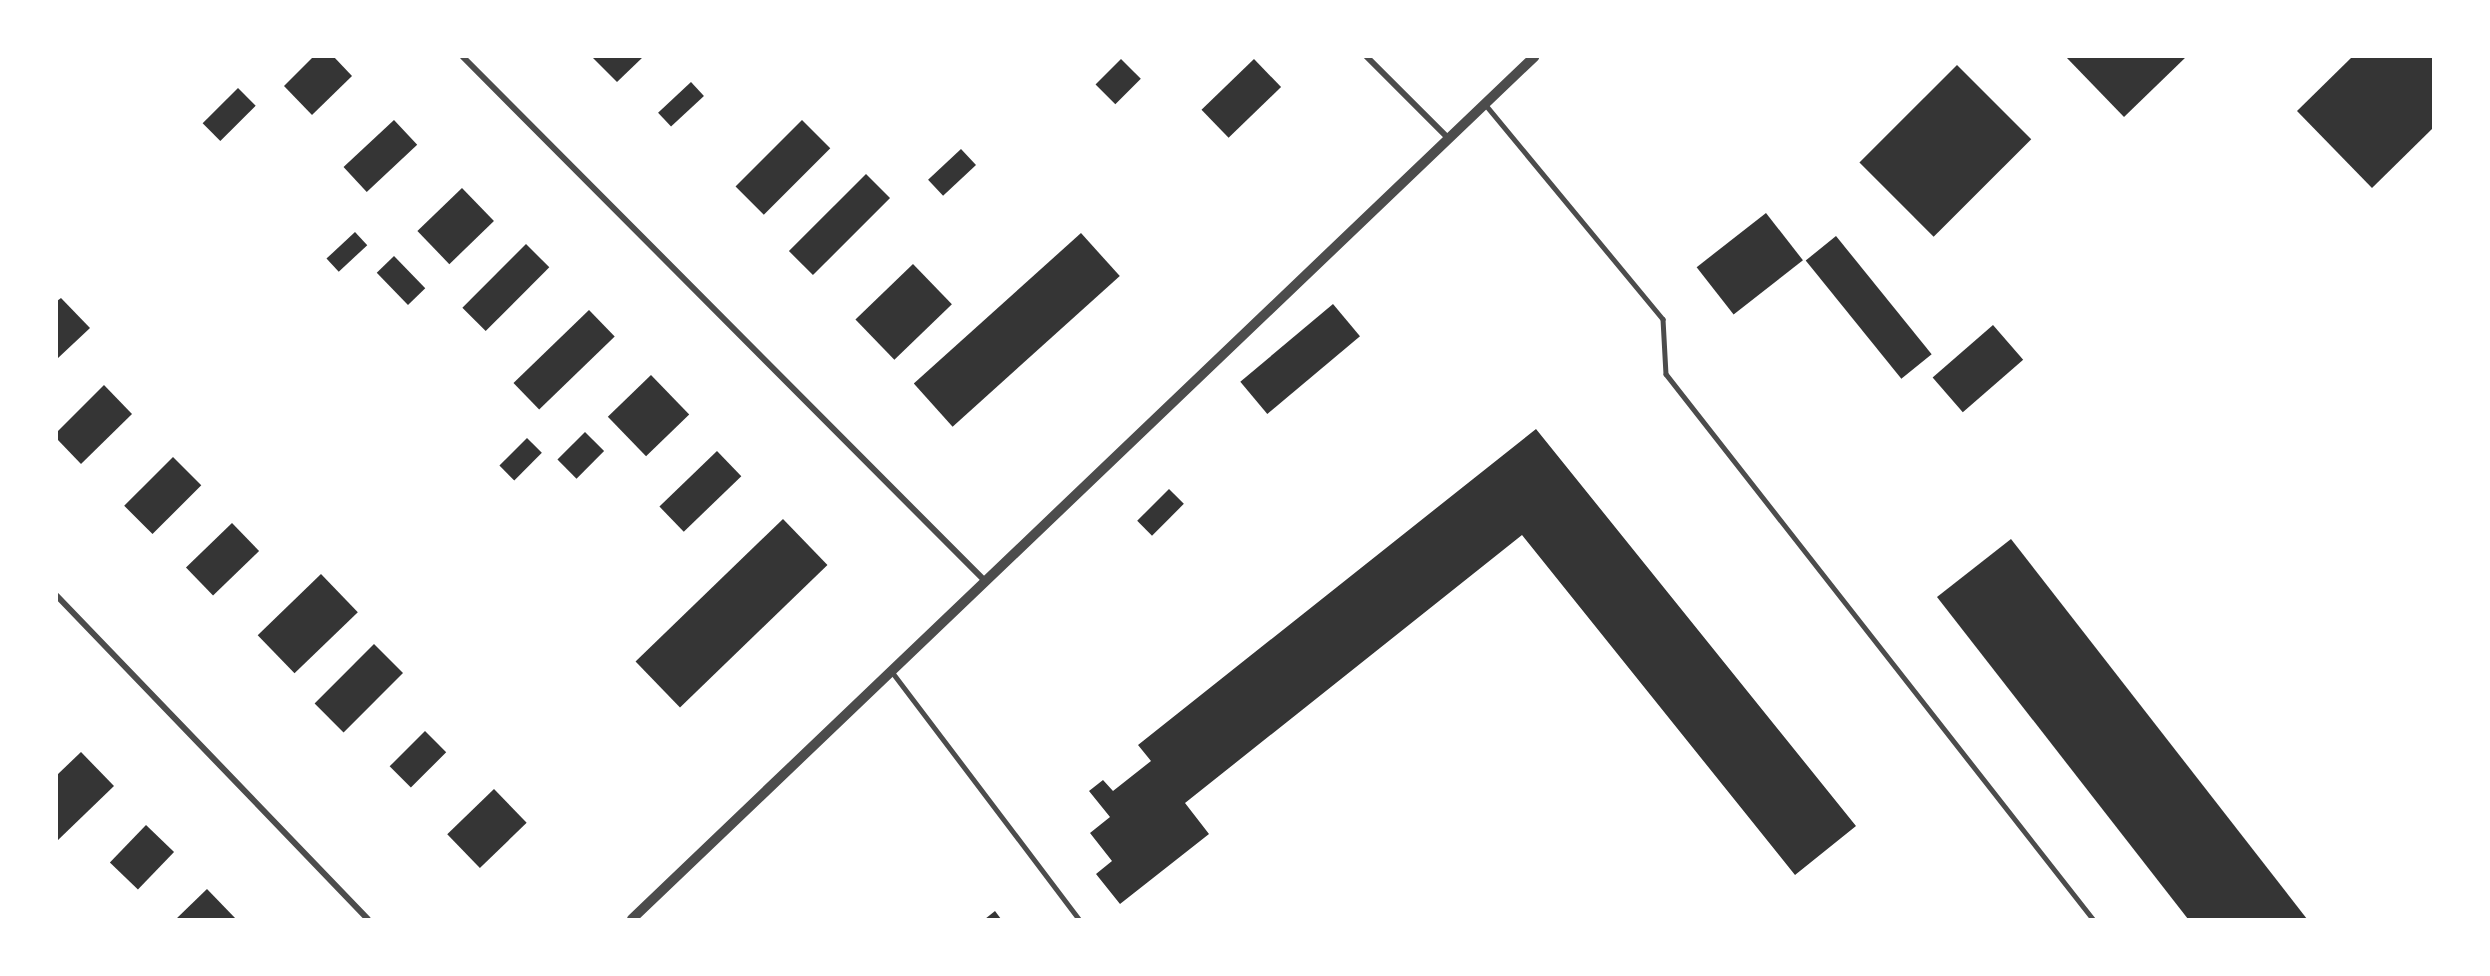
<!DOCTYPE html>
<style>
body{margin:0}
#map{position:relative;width:2490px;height:976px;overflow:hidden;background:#fff;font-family:Overpass,sans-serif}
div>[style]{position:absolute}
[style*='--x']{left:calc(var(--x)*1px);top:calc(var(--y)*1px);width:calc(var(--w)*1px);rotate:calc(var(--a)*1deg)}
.building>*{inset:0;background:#353535;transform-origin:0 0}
.service>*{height:4.5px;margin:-2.25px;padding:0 2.25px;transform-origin:2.25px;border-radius:2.25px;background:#4c4c4c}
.minor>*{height:6px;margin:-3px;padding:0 3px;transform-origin:3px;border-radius:3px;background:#4c4c4c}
.tertiary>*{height:10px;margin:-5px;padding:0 5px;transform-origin:5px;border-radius:5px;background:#4c4c4c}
span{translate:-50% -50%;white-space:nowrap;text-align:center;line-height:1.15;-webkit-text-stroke:4.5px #fff;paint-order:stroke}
.frame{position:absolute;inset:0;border:58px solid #fff;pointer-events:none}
</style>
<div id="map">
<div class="building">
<div style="clip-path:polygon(313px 57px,334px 57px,352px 76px,312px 115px,284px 86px)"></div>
<div style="clip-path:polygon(592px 57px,643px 57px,617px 82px)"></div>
<div style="clip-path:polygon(2066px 57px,2186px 57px,2124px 117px)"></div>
<div style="clip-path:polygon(2352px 57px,2433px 57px,2433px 128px,2372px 188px,2297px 111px)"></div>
<div style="left:1121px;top:59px;width:28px;height:36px;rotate:45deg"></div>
<div style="left:1254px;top:59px;width:39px;height:73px;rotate:46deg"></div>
<div style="left:1957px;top:65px;width:105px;height:138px;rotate:45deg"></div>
<div style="left:691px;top:82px;width:19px;height:45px;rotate:47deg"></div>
<div style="left:238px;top:88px;width:25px;height:50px;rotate:45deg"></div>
<div style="left:394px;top:120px;width:34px;height:69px;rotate:47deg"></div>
<div style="left:802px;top:120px;width:40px;height:94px;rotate:45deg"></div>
<div style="left:961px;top:149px;width:22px;height:45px;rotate:47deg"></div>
<div style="left:866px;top:174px;width:34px;height:109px;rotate:45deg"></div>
<div style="left:462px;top:188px;width:46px;height:62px;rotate:46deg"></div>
<div style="left:1766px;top:213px;width:60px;height:88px;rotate:52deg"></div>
<div style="left:355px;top:232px;width:18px;height:39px;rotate:47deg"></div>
<div style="left:1081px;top:233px;width:58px;height:225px;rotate:48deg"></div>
<div style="left:1836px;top:236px;width:152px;height:39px;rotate:51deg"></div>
<div style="left:526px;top:244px;width:33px;height:90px;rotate:45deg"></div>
<div style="left:394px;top:256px;width:45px;height:24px;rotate:46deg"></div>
<div style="left:913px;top:264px;width:56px;height:80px;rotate:46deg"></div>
<div style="clip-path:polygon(61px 298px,90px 328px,57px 359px,57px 301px)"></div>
<div style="left:1333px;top:304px;width:42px;height:121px;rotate:50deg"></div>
<div style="left:589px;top:310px;width:37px;height:105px;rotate:46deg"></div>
<div style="left:1993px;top:325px;width:46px;height:80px;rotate:49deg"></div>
<div style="left:651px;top:375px;width:55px;height:60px;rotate:46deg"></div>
<div style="clip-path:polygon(104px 385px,132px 414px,81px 464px,57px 439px,57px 432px)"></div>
<div style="clip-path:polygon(1536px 429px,1856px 826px,1795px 875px,1522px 535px,1185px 803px,1209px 834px,1120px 904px,1096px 874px,1112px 861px,1090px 833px,1110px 817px,1089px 791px,1103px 780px,1113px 791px,1151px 761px,1138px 745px)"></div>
<div style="left:585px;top:432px;width:27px;height:39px;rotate:45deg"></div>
<div style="left:527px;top:438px;width:21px;height:39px;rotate:45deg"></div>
<div style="left:717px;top:451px;width:35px;height:80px;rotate:46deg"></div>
<div style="left:173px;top:457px;width:40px;height:69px;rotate:45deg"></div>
<div style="left:1169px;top:489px;width:21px;height:45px;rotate:45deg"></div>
<div style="left:783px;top:519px;width:64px;height:205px;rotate:46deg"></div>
<div style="left:232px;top:523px;width:39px;height:64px;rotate:46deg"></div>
<div style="clip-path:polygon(2011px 539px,2307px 919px,2188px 919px,1937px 597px)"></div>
<div style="left:321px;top:574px;width:53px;height:88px;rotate:46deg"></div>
<div style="left:374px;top:644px;width:41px;height:84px;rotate:45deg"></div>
<div style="left:425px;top:731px;width:30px;height:50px;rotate:45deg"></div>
<div style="clip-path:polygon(81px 752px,114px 786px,57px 841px,57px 775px)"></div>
<div style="left:494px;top:789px;width:47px;height:65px;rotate:46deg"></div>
<div style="left:146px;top:825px;width:39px;height:52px;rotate:44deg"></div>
<div style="clip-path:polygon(207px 889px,236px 919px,176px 919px)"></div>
<div style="clip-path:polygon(995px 911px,1001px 919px,985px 919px)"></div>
</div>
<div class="service">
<div style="--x:1485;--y:104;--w:279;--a:50.4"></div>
<div style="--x:1663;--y:319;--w:55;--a:86.9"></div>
<div style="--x:1666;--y:374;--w:692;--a:51.92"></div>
<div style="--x:893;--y:673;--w:308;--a:52.9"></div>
</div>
<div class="minor">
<div style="--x:463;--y:57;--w:741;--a:45.11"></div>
<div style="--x:1367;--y:57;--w:113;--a:45"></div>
<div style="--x:57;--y:596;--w:448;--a:46.1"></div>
</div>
<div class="tertiary">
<div style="--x:632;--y:919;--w:1248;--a:-43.7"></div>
</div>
<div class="frame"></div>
</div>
